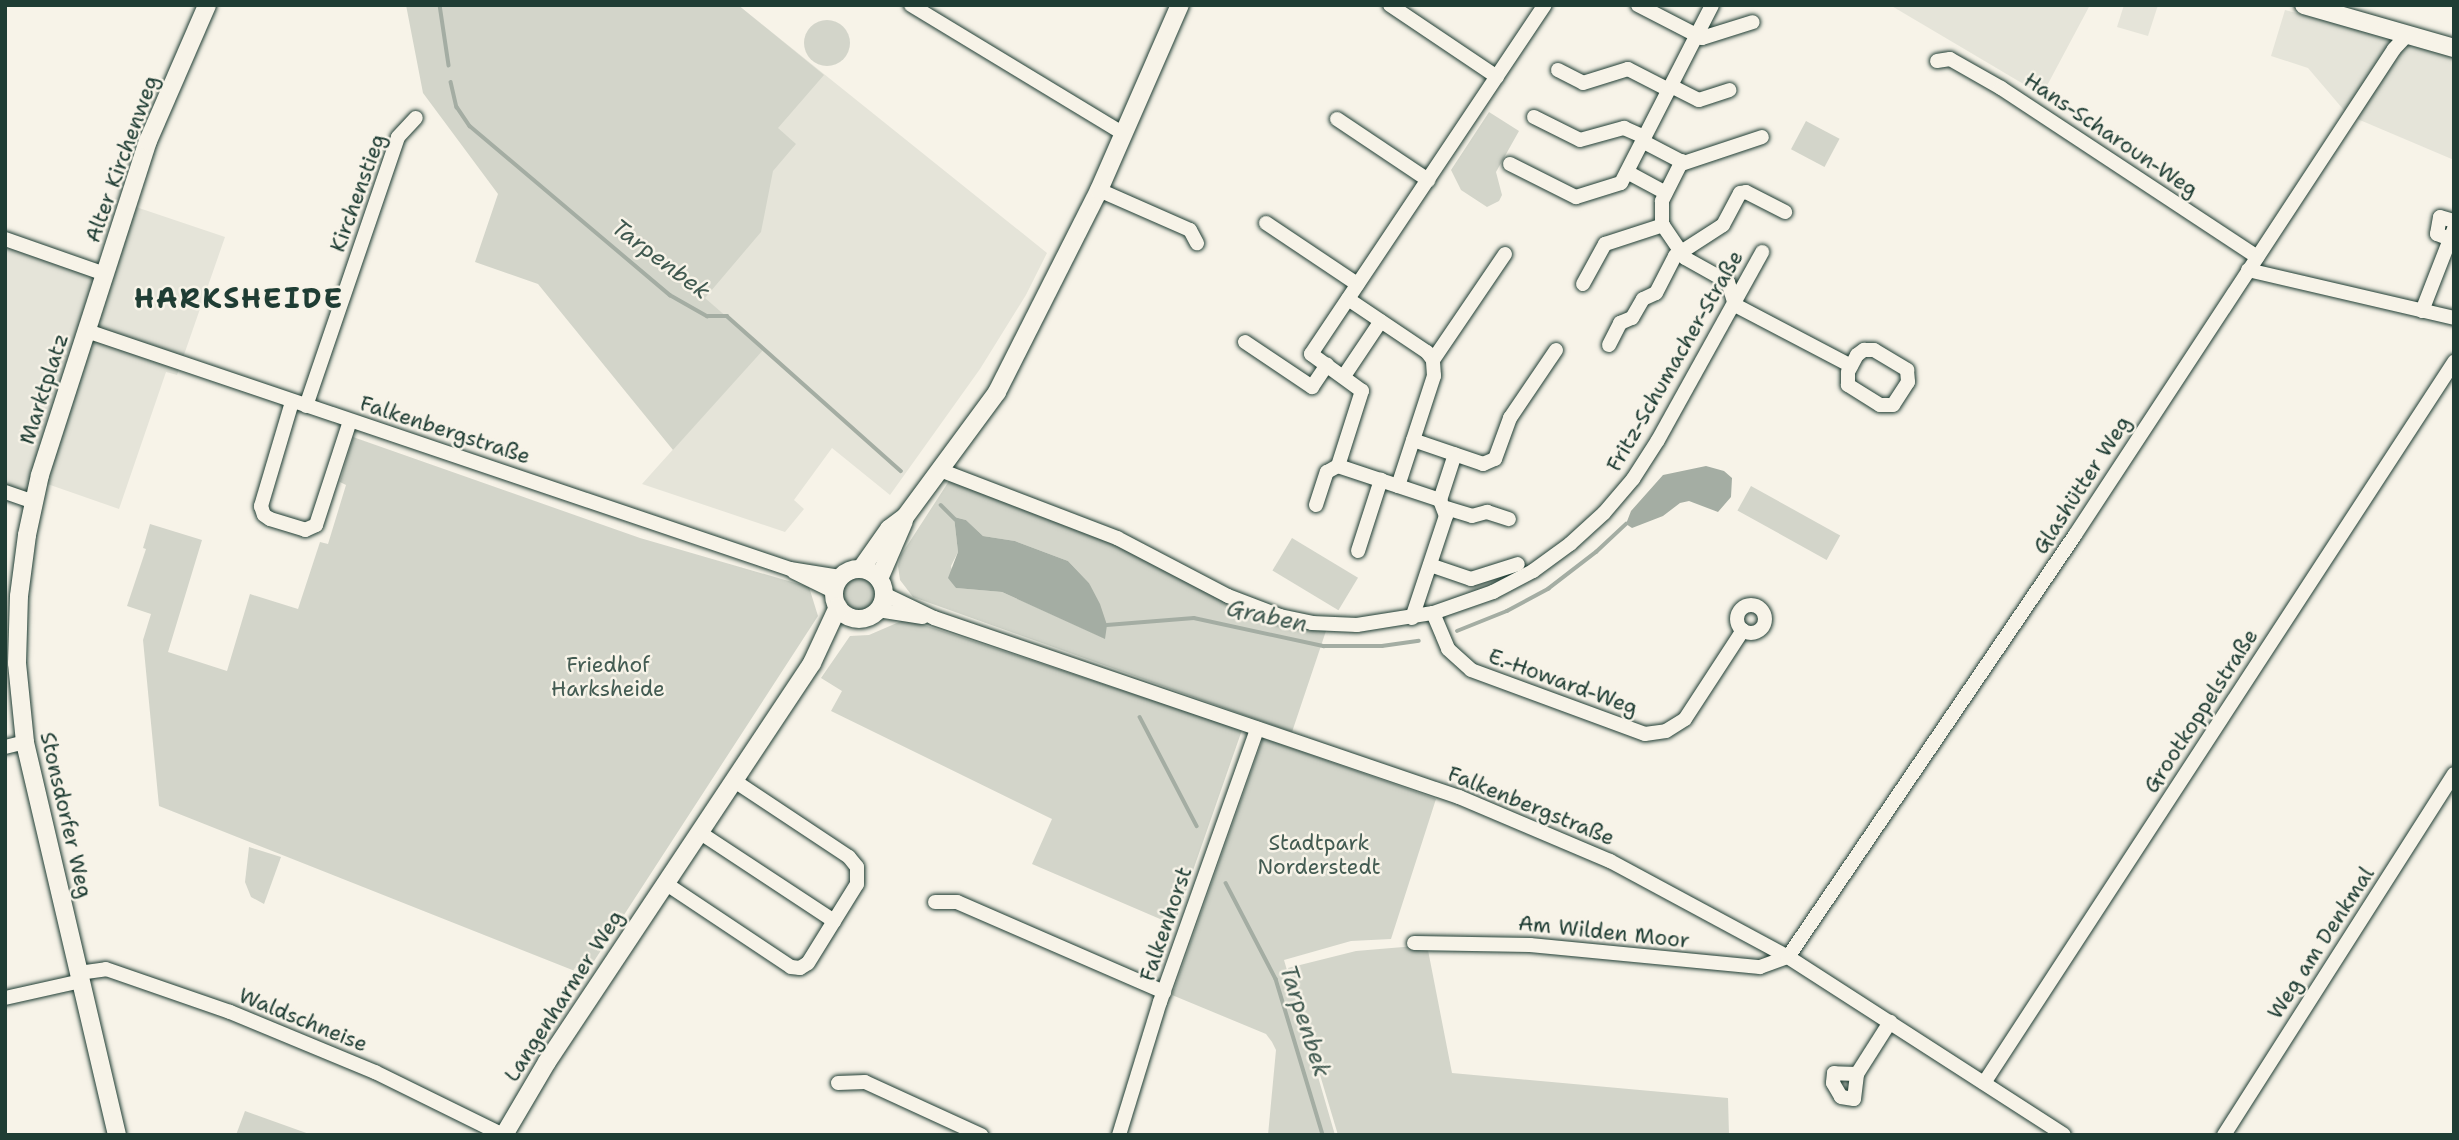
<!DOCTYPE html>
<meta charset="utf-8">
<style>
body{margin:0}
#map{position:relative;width:2459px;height:1140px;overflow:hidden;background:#f7f3e8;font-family:"Shantell Sans",sans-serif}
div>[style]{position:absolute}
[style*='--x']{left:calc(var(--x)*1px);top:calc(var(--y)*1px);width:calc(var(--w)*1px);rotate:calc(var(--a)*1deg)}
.built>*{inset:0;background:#e5e4d9}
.green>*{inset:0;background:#d3d5ca;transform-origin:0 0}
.round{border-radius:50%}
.water>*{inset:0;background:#a4ada3}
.stream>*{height:3.5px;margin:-1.75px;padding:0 1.75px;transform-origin:1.75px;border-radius:1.75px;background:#a4ada3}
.roads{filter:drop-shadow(0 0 2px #1f3d34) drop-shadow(0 0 2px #1f3d34)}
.minor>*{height:14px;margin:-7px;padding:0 7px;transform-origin:7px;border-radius:7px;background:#f7f3e8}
.minor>.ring{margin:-7px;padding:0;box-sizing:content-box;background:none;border:14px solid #f7f3e8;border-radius:50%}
.major>*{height:18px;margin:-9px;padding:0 9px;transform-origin:9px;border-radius:9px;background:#f7f3e8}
.major>.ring{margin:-9px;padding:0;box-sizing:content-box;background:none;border:18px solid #f7f3e8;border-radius:50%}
span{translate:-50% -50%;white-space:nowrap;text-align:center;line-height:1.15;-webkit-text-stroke:5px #f7f3e8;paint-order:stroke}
.street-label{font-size:21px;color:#1f3d34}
.park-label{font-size:21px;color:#435b52}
.water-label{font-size:23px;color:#405950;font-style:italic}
.district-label{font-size:28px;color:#1f3d34;font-weight:700;letter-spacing:2px}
.frame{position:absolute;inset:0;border:7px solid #1f3d34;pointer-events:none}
</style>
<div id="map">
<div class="built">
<div style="clip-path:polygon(738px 5px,1047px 253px,1026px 295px,980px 369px,890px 495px,832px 448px,794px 500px,804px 509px,785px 532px,642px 484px,764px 348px,477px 108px)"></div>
<div style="clip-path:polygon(1890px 5px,2090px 5px,2042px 95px)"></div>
<div style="clip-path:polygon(2124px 5px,2158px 5px,2148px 36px,2117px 27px)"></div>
<div style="clip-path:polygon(2285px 10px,2454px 55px,2454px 160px,2348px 115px,2308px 68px,2271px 56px)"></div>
<div style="clip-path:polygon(130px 205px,225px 237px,177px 375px,166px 372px,119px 509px,36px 480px,30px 499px,5px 491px,5px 241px,106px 276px)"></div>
</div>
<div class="green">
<div style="clip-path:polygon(406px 5px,738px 5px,824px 75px,778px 128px,796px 144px,773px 171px,761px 232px,705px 298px,764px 349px,673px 450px,538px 284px,475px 262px,498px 194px,423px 93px)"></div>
<div class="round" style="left:804px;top:20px;width:46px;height:46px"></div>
<div style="clip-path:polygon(1489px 112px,1519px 131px,1496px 172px,1502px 195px,1499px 201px,1487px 207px,1461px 190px,1451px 170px)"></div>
<div style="left:1806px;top:121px;width:38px;height:32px;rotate:28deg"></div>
<div style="clip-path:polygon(353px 437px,640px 538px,809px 587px,818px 616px,585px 975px,159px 806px,143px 640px,151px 614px,127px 606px,146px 549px,143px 548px,150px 524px,202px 540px,168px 652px,227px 671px,250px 594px,298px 609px,320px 542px,328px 544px,346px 485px,340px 482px)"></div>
<div style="clip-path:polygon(evenodd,949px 481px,1067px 524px,1327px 628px,1292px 732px,913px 597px,900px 580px,898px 566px,901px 555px,949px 481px,954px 517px,966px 520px,983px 536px,1015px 541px,1068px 561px,1089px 583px,1104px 638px,1002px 592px,956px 588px,951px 566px,958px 552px,954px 517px)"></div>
<div style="left:1751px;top:486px;width:102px;height:28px;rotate:29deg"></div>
<div style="left:1292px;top:538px;width:77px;height:38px;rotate:31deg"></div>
<div class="round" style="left:843px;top:577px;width:34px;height:34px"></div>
<div style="clip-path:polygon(906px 619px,1242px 730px,1174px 925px,1032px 864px,1052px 819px,831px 711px,842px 691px,821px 678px,850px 636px,869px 635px)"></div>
<div style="clip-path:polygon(1263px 738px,1436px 799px,1391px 939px,1351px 941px,1284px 960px,1335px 1135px,1268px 1135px,1276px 1050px,1272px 1042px,1266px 1034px,1172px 995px)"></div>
<div style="clip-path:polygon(249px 847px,281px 857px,264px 904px,251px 897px,245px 882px)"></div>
<div style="clip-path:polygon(1427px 945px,1452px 1073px,1728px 1098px,1729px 1135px,1338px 1135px,1288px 968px,1356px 951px)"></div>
<div style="clip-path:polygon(245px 1111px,312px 1135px,236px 1135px)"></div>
</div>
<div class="water">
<div style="clip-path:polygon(1706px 466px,1724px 471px,1732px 478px,1731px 497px,1718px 512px,1689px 501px,1680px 503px,1663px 516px,1632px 528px,1626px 524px,1631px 511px,1663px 475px)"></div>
<div style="clip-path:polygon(954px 517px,966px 520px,983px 536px,1015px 541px,1068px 561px,1089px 583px,1100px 604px,1107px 625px,1105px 639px,1002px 592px,956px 588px,948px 578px,958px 552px)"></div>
</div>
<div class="stream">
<div style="--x:440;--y:5;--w:61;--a:81.5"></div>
<div style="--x:451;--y:82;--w:26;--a:77"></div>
<div style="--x:457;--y:107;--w:23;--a:56"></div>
<div style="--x:470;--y:126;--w:262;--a:40.2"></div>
<div style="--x:670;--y:295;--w:43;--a:29.6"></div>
<div style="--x:707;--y:316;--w:20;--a:0"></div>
<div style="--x:727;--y:316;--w:233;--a:41.7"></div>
<div style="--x:941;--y:505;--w:20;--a:45"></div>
<div style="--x:1107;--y:625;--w:87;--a:-4.6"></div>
<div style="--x:1194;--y:618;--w:133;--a:12.2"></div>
<div style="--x:1324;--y:646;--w:58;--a:0"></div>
<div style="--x:1382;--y:646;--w:37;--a:-8"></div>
<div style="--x:1457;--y:631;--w:54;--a:-21.8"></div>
<div style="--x:1507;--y:611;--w:47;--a:-28.2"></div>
<div style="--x:1548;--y:589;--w:61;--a:-37.6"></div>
<div style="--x:1596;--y:552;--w:41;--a:-43"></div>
<div style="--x:1140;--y:717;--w:123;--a:62.4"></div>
<div style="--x:1226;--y:883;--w:108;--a:62.5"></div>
<div style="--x:1276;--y:979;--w:163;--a:73.2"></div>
</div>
<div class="roads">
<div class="minor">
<div style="--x:911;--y:5;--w:249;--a:31.2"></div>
<div style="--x:1390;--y:5;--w:129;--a:33.9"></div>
<div style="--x:1638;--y:5;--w:72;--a:27.3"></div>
<div style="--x:1702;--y:38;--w:53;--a:-17.4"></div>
<div style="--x:1937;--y:61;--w:13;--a:-9"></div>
<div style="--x:1950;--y:59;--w:59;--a:29.6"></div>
<div style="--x:2001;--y:88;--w:307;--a:33.4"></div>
<div style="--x:1558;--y:70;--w:28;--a:27"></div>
<div style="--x:1583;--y:83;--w:47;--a:-17.3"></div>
<div style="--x:1628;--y:69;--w:46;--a:27.1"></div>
<div style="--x:1671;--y:86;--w:31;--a:27"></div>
<div style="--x:1699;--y:100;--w:32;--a:-18"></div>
<div style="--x:1534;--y:117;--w:51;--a:26.6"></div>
<div style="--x:1580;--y:140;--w:46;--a:-15.3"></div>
<div style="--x:1624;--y:128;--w:22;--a:24"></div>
<div style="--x:1337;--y:119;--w:110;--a:33.8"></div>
<div style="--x:1642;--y:141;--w:47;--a:27.6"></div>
<div style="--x:1684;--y:163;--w:82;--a:-18.4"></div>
<div style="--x:1682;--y:161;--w:45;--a:116.6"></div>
<div style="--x:1662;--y:201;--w:23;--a:90"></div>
<div style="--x:1662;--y:224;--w:41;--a:55.9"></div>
<div style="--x:1685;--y:258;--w:49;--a:29.2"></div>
<div style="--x:1728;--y:282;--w:24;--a:73"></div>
<div style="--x:1510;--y:164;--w:74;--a:26.6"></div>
<div style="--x:1576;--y:197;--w:47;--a:-17.3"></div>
<div style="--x:1621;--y:183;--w:200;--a:-62.9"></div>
<div style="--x:1627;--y:172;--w:44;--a:28.3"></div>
<div style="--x:1099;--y:190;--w:99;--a:23.7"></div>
<div style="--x:1190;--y:230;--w:15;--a:62"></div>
<div style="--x:1266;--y:223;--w:110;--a:33.8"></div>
<div style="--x:5;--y:239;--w:106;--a:19.3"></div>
<div style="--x:2450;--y:239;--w:14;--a:-159"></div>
<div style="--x:2437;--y:234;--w:17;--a:-80"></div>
<div style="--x:2440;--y:217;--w:15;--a:16"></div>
<div style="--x:2248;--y:270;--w:212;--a:13.1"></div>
<div style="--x:1583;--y:284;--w:46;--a:-61.2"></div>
<div style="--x:1605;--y:244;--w:61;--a:-18.1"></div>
<div style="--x:1348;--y:299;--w:95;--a:33.9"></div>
<div style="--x:1427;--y:352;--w:10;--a:53"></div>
<div style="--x:1735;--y:305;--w:131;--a:27.7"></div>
<div style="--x:2422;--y:311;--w:88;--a:-68.7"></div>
<div style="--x:87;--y:331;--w:742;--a:18.7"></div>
<div style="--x:790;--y:569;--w:52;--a:8.9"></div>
<div style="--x:1245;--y:342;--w:81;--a:33.9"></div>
<div style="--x:1312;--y:387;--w:27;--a:-56"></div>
<div style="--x:1609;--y:345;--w:25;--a:-63"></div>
<div style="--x:1620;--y:323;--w:13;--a:-23"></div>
<div style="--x:1632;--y:318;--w:22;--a:-60"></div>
<div style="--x:1643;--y:299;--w:14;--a:-25"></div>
<div style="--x:1656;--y:293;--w:42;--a:-62.8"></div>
<div style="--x:1675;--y:256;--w:57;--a:-32.9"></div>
<div style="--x:1723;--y:225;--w:36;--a:-62"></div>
<div style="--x:1740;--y:193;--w:6;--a:-9"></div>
<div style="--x:1746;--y:192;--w:44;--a:27.1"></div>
<div style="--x:1864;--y:350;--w:10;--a:0"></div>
<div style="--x:1874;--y:350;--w:39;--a:31"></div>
<div style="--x:1907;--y:370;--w:12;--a:85"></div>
<div style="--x:1908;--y:382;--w:27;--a:123"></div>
<div style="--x:1893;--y:405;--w:13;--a:180"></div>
<div style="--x:1880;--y:405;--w:38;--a:-148"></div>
<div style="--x:1848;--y:385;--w:13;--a:-90"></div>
<div style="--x:1848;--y:372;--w:19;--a:-62"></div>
<div style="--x:1857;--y:355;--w:9;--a:-36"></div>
<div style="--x:1344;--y:376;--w:66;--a:-56.1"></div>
<div style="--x:292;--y:402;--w:109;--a:106.6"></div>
<div style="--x:261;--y:506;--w:9;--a:72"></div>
<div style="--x:264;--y:515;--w:7;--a:34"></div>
<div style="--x:270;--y:519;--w:37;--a:17"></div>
<div style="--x:305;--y:530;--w:12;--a:-24"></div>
<div style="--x:316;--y:525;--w:109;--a:-71.9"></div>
<div style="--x:306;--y:406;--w:284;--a:-71.1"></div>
<div style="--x:398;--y:137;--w:26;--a:-47"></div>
<div style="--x:1413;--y:440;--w:74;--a:18.9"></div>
<div style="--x:1483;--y:464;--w:13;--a:-23"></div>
<div style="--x:1495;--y:459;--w:44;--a:-69.9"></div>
<div style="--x:1510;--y:418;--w:82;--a:-55.9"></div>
<div style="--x:1338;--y:466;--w:79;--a:-72.3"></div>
<div style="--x:1362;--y:391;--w:63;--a:-144"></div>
<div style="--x:1311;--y:354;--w:420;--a:-56.2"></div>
<div style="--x:940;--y:470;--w:190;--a:21"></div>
<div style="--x:1117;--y:538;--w:125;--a:27.6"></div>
<div style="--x:1228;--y:596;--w:56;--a:21"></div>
<div style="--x:1280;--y:616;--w:33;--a:12"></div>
<div style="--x:1312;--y:623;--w:45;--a:2.5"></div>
<div style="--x:1357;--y:625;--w:77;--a:-9"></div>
<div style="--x:1433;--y:613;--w:64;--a:-19.3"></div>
<div style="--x:1493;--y:592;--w:45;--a:-27.7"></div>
<div style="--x:1533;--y:571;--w:46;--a:-36.1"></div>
<div style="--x:1570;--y:544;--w:46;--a:-42.4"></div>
<div style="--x:1604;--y:513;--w:45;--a:-49.5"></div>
<div style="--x:1633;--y:479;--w:46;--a:-57.3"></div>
<div style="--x:1658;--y:440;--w:215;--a:-61"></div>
<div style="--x:1398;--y:486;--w:116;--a:-71.9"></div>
<div style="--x:1434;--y:376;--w:16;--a:-94"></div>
<div style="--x:1433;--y:360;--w:128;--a:-55.8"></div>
<div style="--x:5;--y:492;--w:31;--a:19"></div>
<div style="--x:1316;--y:505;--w:35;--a:-72"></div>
<div style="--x:1327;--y:472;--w:13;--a:-29"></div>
<div style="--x:1338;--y:466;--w:108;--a:18.4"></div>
<div style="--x:1443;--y:507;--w:30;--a:17"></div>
<div style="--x:1472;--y:516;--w:16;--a:-15"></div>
<div style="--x:1487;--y:512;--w:23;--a:18"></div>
<div style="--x:1358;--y:551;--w:75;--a:-72.1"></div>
<div style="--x:1430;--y:565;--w:43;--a:18.9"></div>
<div style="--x:1471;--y:579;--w:49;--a:-17.7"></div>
<div style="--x:794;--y:572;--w:46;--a:26"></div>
<div style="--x:884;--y:594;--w:55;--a:25.6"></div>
<div style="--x:934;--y:618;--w:555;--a:18.83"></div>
<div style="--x:1459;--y:797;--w:164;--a:23"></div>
<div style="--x:1610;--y:861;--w:202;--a:28.3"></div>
<div style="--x:1788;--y:957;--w:328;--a:32.8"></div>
<div class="ring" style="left:1737px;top:605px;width:14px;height:14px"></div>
<div style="--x:878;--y:610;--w:45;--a:9"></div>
<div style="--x:1433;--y:613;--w:39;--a:67"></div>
<div style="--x:1448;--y:649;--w:31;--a:42"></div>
<div style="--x:1471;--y:670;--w:185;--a:20.2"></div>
<div style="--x:1645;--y:734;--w:21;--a:-8"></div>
<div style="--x:1666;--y:731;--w:22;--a:-32"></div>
<div style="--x:1685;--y:719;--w:106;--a:-56.9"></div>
<div style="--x:1412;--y:618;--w:108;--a:-71.6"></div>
<div style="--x:1446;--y:516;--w:17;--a:-111"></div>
<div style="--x:1440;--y:500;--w:48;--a:-71.9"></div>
<div style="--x:5;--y:747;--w:21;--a:-14"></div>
<div style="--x:699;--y:832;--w:162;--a:33.4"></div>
<div style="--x:665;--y:883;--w:151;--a:33.7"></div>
<div style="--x:791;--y:967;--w:9;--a:6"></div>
<div style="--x:800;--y:968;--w:9;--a:-32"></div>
<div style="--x:808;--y:963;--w:93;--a:-58.2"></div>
<div style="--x:857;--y:884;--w:17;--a:-90"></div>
<div style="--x:857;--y:867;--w:13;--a:-129"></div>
<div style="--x:849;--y:857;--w:139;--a:-146.4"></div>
<div style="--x:935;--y:902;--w:22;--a:0"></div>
<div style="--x:957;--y:902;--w:226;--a:23.5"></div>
<div style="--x:1414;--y:943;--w:116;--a:1"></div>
<div style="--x:1530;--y:945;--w:231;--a:5.5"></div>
<div style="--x:1760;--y:967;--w:30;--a:-20"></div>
<div style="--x:1788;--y:957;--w:510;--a:-55.78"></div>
<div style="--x:2075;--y:535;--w:581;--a:-56.72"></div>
<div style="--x:2394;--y:49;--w:19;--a:-47"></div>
<div style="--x:79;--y:973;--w:27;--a:-8"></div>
<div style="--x:106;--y:969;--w:131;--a:19.1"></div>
<div style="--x:230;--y:1012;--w:157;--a:22.5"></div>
<div style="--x:375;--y:1072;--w:143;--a:26.2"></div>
<div style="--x:5;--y:998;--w:78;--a:-12.6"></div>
<div style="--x:1857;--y:1074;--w:23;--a:-178"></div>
<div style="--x:1834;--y:1073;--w:10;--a:96"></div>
<div style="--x:1833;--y:1083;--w:16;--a:60"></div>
<div style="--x:1841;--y:1097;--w:13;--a:9"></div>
<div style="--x:1854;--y:1099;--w:25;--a:-83"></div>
<div style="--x:1857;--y:1074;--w:62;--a:-57.6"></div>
<div style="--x:838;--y:1083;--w:27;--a:-2"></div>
<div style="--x:865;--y:1082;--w:128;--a:24.6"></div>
<div style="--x:1984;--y:1083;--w:861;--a:-56.9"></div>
<div style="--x:1119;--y:1135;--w:139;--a:-72.9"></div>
<div style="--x:1160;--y:1002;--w:290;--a:-70.4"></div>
<div style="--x:2224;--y:1135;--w:428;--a:-57.5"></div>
</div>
<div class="major">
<div style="--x:2304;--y:5;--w:156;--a:16"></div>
<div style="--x:861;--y:569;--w:49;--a:-55"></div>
<div style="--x:889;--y:529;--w:20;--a:-37"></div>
<div style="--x:905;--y:517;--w:155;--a:-53.6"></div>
<div style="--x:997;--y:392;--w:226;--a:-63.2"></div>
<div style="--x:1099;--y:190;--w:202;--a:-66.4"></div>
<div class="ring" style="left:834px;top:569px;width:32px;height:32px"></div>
<div style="--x:879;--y:579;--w:63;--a:-66.7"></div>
<div style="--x:117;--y:1135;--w:404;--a:-103.2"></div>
<div style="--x:25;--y:742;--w:79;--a:-95.8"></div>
<div style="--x:17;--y:663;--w:67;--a:-88.3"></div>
<div style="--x:19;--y:596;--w:62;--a:-82.5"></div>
<div style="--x:27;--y:535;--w:61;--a:-77.8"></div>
<div style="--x:40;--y:475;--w:351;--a:-72.1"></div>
<div style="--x:148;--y:141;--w:148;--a:-66.5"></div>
<div style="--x:504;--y:1135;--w:85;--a:-59.5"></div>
<div style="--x:547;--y:1062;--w:479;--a:-56.4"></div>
<div style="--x:812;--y:663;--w:62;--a:-65.1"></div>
</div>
</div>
<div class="street-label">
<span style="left:2111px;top:135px;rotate:34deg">Hans-Scharoun-Weg</span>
<span style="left:122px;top:159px;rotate:-70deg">Alter Kirchenweg</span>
<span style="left:358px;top:193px;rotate:-70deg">Kirchenstieg</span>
<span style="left:1675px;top:361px;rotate:-60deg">Fritz-Schumacher-Straße</span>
<span style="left:44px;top:389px;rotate:-72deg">Marktplatz</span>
<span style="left:445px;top:430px;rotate:18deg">Falkenbergstraße</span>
<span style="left:2082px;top:485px;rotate:-57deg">Glashütter Weg</span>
<span style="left:1563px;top:682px;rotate:20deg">E.-Howard-Weg</span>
<span style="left:2201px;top:711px;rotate:-57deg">Grootkoppelstraße</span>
<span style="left:1531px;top:806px;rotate:22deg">Falkenbergstraße</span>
<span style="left:66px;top:815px;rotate:77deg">Stonsdorfer Weg</span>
<span style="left:1166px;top:924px;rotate:-71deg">Falkenhorst</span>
<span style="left:1604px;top:932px;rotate:6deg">Am Wilden Moor</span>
<span style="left:2321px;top:943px;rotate:-57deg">Weg am Denkmal</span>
<span style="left:564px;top:996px;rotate:-57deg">Langenharmer Weg</span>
<span style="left:303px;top:1020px;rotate:22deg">Waldschneise</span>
</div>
<div class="park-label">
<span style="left:608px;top:677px">Friedhof<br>Harksheide</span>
<span style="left:1319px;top:855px">Stadtpark<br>Norderstedt</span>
</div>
<div class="water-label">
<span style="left:661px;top:259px;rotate:37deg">Tarpenbek</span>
<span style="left:1267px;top:616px;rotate:12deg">Graben</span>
<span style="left:1305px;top:1021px;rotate:72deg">Tarpenbek</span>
</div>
<div class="district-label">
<span style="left:239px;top:298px">HARKSHEIDE</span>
</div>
<div class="frame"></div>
</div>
